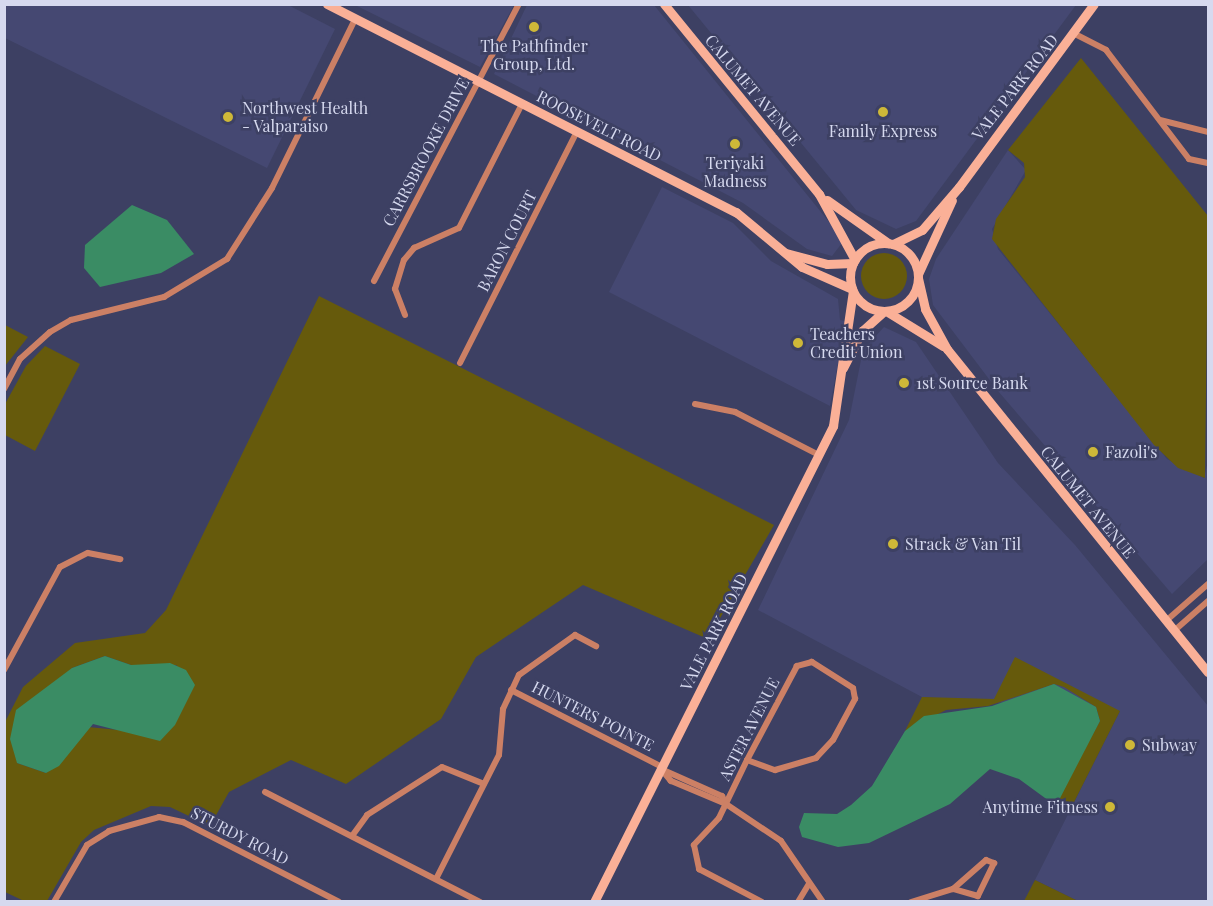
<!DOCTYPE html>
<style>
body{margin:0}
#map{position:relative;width:1213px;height:906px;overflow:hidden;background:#3d4063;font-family:"Playfair Display",serif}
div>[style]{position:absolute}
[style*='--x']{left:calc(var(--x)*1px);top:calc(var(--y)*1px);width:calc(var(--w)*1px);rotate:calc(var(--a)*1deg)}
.built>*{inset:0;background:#454872}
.green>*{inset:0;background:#665a0c}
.round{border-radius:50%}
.water>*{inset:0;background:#3a8c64}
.street>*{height:6px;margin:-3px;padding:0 3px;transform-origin:3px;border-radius:3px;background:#cc8065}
.secondary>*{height:9px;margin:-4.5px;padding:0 4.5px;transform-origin:4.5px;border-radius:4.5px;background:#fab097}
.secondary>.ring{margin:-4.5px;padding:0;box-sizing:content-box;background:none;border:9px solid #fab097;border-radius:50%}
.dots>*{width:16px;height:16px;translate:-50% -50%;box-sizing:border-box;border:3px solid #3d4063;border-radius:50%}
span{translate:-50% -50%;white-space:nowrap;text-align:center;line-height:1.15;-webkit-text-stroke:5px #3d4063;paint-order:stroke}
.poi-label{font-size:16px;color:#d6d9ef}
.left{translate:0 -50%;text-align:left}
.right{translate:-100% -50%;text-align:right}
.street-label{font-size:16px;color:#d6d9ef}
.frame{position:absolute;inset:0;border:6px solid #d6d9ef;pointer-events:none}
</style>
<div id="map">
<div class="built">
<div style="clip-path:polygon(4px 5px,288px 5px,335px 29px,267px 168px,5px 38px)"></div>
<div style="clip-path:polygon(355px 5px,514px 5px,480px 67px)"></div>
<div style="clip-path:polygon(527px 5px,654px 5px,833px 227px,842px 243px,832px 256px,807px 249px,743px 203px,494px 74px)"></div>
<div style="clip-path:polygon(688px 5px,1076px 5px,916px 221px,896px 229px,856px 210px)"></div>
<div style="clip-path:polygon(1008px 150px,1026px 170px,992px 229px,998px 249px,1167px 459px,1204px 478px,1208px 461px,1208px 559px,1172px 594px,998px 391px,933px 305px,929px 279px,936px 259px)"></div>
<div style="clip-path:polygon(662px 187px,733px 223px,771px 261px,838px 299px,840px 320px,846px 321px,830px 406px,609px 292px)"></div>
<div style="clip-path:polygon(884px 327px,916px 342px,998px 463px,1075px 545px,1208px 706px,1208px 901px,1078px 901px,1035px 880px,1120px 711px,922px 697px,758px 610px,849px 420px,863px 350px)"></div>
</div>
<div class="green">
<div style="clip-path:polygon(1081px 58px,1208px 216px,1205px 478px,1178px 468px,1154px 445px,992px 239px,996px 219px,1025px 177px,1024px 163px,1008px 150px)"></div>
<div class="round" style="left:861px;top:253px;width:46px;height:46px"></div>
<div style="clip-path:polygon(evenodd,319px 296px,774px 525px,708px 639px,583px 585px,476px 657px,441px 719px,346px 784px,291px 760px,229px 792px,210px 826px,170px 807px,151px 806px,94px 830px,81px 842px,47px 901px,24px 901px,5px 892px,4px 724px,23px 687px,75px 643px,145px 633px,166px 610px,319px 296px,105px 656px,131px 665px,177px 665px,129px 731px,88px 727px,46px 773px,17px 763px,72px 668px,105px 656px)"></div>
<div style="clip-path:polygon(5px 325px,28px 337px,5px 366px)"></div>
<div style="clip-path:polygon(45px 346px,80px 364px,35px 451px,5px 435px,5px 404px,26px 366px)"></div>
<div style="clip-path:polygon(1015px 657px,1120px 711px,1068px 814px,1052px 806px,1100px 721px,1096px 707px,1064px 687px,1054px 684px,988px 706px,946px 710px,905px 731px,922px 697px,994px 699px)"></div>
<div style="clip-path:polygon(1035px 880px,1078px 901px,1024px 901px)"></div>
</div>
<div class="water">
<div style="clip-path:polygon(132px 205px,167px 220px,194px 254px,161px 273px,100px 287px,84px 268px,85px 245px)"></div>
<div style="clip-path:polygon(105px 656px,131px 665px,170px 663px,186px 670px,195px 685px,175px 725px,160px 741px,93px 724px,59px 766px,46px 773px,17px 763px,10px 739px,16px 710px,72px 668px)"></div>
<div style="clip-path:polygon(1054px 684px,1096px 707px,1100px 721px,1056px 806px,1019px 779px,990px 769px,950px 804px,869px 843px,838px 847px,802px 837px,799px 827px,804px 813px,837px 814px,851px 805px,872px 786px,905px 731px,924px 716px,992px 706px)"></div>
</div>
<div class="street">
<div style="--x:1075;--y:34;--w:35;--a:27"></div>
<div style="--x:1106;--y:50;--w:137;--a:52.7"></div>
<div style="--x:1189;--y:159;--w:19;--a:12"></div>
<div style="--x:1160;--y:120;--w:49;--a:14"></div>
<div style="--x:374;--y:281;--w:313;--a:-62.4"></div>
<div style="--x:405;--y:315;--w:28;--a:-111"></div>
<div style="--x:395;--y:289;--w:30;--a:-73"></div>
<div style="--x:404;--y:260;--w:16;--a:-50"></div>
<div style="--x:414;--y:248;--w:49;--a:-24"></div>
<div style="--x:459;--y:228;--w:139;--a:-63.1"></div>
<div style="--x:460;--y:363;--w:260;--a:-63.2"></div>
<div style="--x:4;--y:389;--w:34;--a:-62"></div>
<div style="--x:20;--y:359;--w:40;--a:-42"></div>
<div style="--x:50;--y:332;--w:24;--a:-30"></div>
<div style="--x:71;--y:320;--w:96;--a:-13.9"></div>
<div style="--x:164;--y:297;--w:74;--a:-31.1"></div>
<div style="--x:227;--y:259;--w:84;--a:-57.6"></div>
<div style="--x:272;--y:188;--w:188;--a:-63.8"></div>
<div style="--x:695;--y:404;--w:41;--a:11.3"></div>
<div style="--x:735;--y:412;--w:94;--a:27.1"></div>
<div style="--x:1167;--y:620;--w:55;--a:-41.3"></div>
<div style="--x:1175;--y:630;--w:44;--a:-41.3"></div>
<div style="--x:4;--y:670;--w:117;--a:-61.5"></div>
<div style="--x:60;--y:567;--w:31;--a:-27"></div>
<div style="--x:88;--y:553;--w:33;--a:11"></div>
<div style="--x:511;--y:690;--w:169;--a:27"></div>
<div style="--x:747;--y:760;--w:30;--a:20"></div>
<div style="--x:775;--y:770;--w:43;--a:-16.3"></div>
<div style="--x:816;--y:758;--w:25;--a:-47"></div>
<div style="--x:833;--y:740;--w:47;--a:-61.8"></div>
<div style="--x:855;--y:699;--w:11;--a:-100"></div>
<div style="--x:853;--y:688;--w:49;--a:-147.6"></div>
<div style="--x:812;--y:662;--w:16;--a:165"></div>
<div style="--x:797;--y:666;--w:106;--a:118"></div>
<div style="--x:747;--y:760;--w:64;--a:115.8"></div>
<div style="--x:719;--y:818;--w:37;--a:133"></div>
<div style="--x:694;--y:845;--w:25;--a:78"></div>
<div style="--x:699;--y:869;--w:71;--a:27.6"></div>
<div style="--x:661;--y:769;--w:67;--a:23.9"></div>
<div style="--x:722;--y:796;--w:9;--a:63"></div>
<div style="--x:726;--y:804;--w:60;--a:-157.3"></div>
<div style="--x:671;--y:781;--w:16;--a:-130"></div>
<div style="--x:265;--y:792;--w:242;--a:27.1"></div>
<div style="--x:726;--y:804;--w:66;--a:33.9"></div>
<div style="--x:781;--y:841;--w:74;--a:55.5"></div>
<div style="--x:352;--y:836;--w:26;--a:-54"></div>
<div style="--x:367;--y:815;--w:89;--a:-32.6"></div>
<div style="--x:442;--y:767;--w:45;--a:22"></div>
<div style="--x:436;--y:879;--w:139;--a:-63.1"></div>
<div style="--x:499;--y:755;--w:46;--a:-85"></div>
<div style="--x:503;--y:709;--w:38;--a:-65"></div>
<div style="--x:519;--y:675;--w:69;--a:-35.5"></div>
<div style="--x:575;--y:635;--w:24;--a:28"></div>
<div style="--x:54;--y:902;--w:66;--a:-59.9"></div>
<div style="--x:87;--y:845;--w:26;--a:-32"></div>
<div style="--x:109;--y:831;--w:52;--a:-15.6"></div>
<div style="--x:159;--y:817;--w:25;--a:12"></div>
<div style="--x:183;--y:822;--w:175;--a:27.1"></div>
<div style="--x:798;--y:902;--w:21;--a:-59"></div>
<div style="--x:911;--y:902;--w:44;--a:-17.2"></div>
<div style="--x:953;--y:889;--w:44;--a:-41.3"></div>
<div style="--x:986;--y:860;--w:9;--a:21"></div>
<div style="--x:994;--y:863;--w:37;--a:116"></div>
<div style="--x:978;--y:896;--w:26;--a:-164"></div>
</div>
<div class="secondary">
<div style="--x:327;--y:4;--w:459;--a:27"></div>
<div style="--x:736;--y:212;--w:86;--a:39.8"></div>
<div style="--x:802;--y:267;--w:55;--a:23.7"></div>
<div style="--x:664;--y:4;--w:245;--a:50.8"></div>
<div style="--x:819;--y:194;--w:75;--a:61.4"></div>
<div style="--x:827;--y:200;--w:75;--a:35.2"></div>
<div class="ring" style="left:850px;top:243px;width:59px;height:59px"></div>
<div style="--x:893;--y:244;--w:32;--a:-26"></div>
<div style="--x:922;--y:230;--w:57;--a:-49.3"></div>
<div style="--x:959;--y:187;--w:227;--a:-53.6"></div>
<div style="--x:786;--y:253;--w:42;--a:15"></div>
<div style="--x:827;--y:264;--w:26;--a:-2"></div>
<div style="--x:918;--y:274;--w:81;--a:-65.3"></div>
<div style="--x:918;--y:278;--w:32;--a:77"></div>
<div style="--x:925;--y:309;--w:46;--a:61.2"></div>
<div style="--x:947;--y:349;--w:415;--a:51.1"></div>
<div style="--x:886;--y:311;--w:67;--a:31.6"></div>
<div style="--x:843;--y:368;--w:42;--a:-62.8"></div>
<div style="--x:862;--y:331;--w:30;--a:-42"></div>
<div style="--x:594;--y:902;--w:533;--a:-63.34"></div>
<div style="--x:833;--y:426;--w:136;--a:-81.6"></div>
</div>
<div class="dots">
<div style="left:534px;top:27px;background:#ceb838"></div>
<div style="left:883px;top:112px;background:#ceb838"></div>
<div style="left:228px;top:117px;background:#ceb838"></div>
<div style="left:735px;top:144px;background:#ceb838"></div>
<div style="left:798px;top:343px;background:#ceb838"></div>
<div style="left:904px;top:383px;background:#ceb838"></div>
<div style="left:1093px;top:452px;background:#ceb838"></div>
<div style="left:893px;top:544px;background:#ceb838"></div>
<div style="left:1130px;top:745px;background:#ceb838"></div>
<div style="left:1110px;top:807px;background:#ceb838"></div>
</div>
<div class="poi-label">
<span style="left:534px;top:55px">The Pathfinder<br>Group, Ltd.</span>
<span class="left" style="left:242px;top:117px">Northwest Health<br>- Valparaiso</span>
<span style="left:883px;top:131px">Family Express</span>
<span style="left:735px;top:172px">Teriyaki<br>Madness</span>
<span class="left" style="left:810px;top:343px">Teachers<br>Credit Union</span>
<span class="left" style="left:916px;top:383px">1st Source Bank</span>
<span class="left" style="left:1105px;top:452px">Fazoli's</span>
<span class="left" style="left:905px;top:544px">Strack &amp; Van Til</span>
<span class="left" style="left:1142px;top:745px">Subway</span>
<span class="right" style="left:1098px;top:807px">Anytime Fitness</span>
</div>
<div class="street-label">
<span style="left:1015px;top:87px;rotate:-52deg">VALE PARK ROAD</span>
<span style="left:753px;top:90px;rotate:50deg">CALUMET AVENUE</span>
<span style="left:599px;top:126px;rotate:27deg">ROOSEVELT ROAD</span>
<span style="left:426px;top:152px;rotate:-62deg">CARRSBROOKE DRIVE</span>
<span style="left:507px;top:241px;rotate:-63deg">BARON COURT</span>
<span style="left:1088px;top:502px;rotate:51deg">CALUMET AVENUE</span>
<span style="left:714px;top:632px;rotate:-63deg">VALE PARK ROAD</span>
<span style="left:593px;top:716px;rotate:27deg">HUNTERS POINTE</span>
<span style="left:749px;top:729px;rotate:-63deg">ASTER AVENUE</span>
<span style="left:240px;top:836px;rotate:27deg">STURDY ROAD</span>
</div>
<div class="frame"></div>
</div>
